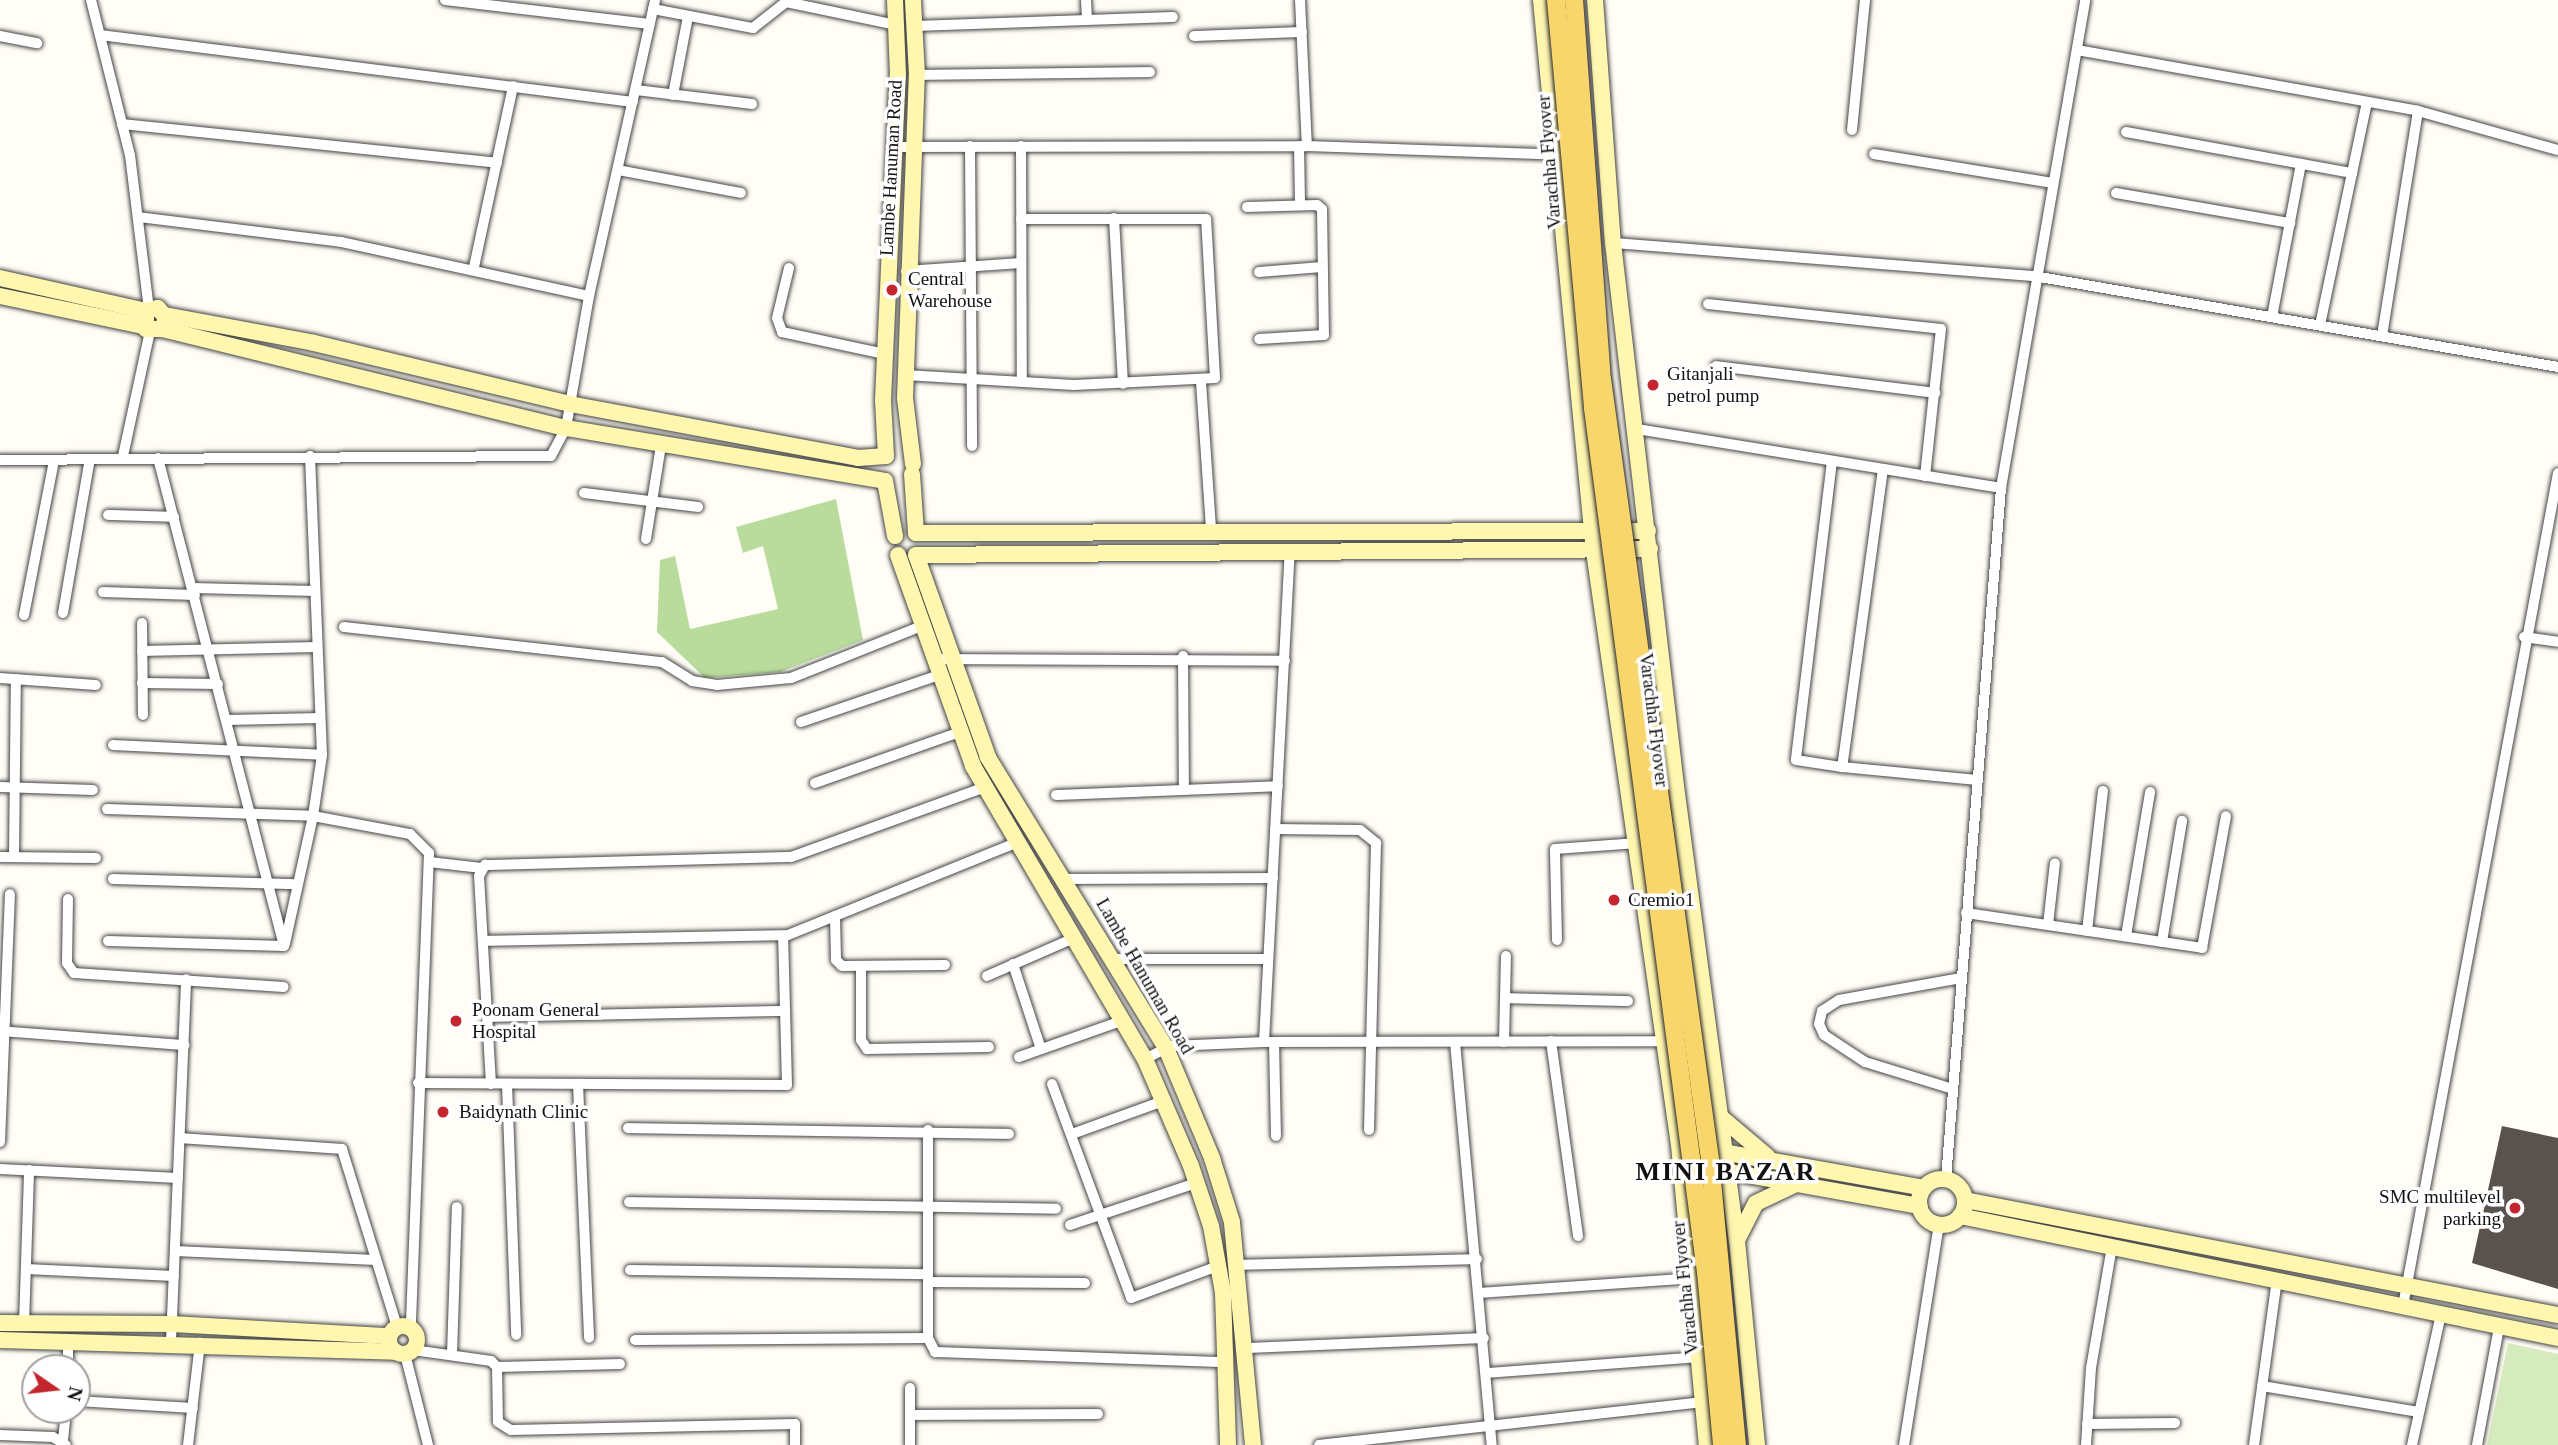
<!DOCTYPE html>
<style>
body{margin:0}
#map{position:relative;width:2558px;height:1445px;overflow:hidden;background:#fffdf5;font-family:Georgia,serif}
div>[style]{position:absolute}
[style*='--x']{left:calc(var(--x)*1px);top:calc(var(--y)*1px);width:calc(var(--w)*1px);rotate:calc(var(--a)*1deg)}
.green>*{inset:0;background:#d5ebbd}
.forest>*{inset:0;background:#b9dc9c}
.building>*{inset:0;background:#5a524d}
.roads{filter:drop-shadow(0 0 2px #444) drop-shadow(0 0 2px #444)}
.street>*{height:10px;margin:-5px;padding:0 5px;transform-origin:5px;border-radius:5px;background:#fff}
.secondary>*{height:16px;margin:-8px;padding:0 8px;transform-origin:8px;border-radius:8px;background:#fff6b0}
.secondary>.ring{margin:-8px;padding:0;box-sizing:content-box;background:none;border:16px solid #fff6b0;border-radius:50%}
.bridges{filter:drop-shadow(0 0 2px #222) drop-shadow(0 0 2px #222)}
.primary-bridge>*{height:18px;margin:-9px;padding:0 9px;transform-origin:9px;border-radius:9px;background:#f9d66b}
.dots>*{width:19px;height:19px;translate:-50% -50%;box-sizing:border-box;border:4px solid #fff;border-radius:50%}
span{translate:-50% -50%;white-space:nowrap;text-align:center;line-height:1.15;-webkit-text-stroke:7px #fff;paint-order:stroke}
.street-label{font-size:19px;color:#111}
.poi-label{font-size:19px;color:#111}
.left{translate:0 -50%;text-align:left}
.right{translate:-100% -50%;text-align:right}
.district-label{font-size:26px;color:#111;font-weight:700;letter-spacing:2px}
.north{position:absolute;left:21px;top:1354px;width:70px;height:70px;box-sizing:border-box;background:#fff;border:2px solid #a0a0a0;border-radius:50%;rotate:104deg;font-size:19px;font-weight:700;line-height:28px;text-align:center;color:#111}
.north::after{content:'';display:block;margin:auto;width:24px;height:32px;background:#c4262e;clip-path:polygon(50% 0,100% 100%,50% 72%,0 100%)}
</style>
<div id="map">
<div class="green">
<div style="clip-path:polygon(2508px 1343px,2558px 1354px,2558px 1445px,2487px 1445px)"></div>
</div>
<div class="forest">
<div style="clip-path:polygon(836px 499px,863px 640px,780px 672px,705px 678px,657px 632px,660px 560px,675px 556px,690px 629px,778px 609px,763px 546px,743px 553px,736px 527px)"></div>
</div>
<div class="building">
<div style="clip-path:polygon(2502px 1126px,2558px 1138px,2558px 1289px,2472px 1263px)"></div>
</div>
<div class="roads">
<div class="street">
<div style="--x:91;--y:0;--w:160;--a:75.9"></div>
<div style="--x:130;--y:155;--w:155;--a:83"></div>
<div style="--x:445;--y:0;--w:206;--a:6.7"></div>
<div style="--x:1086;--y:0;--w:20;--a:87"></div>
<div style="--x:1300;--y:0;--w:146;--a:87.3"></div>
<div style="--x:653;--y:9;--w:102;--a:10.8"></div>
<div style="--x:753;--y:28;--w:42;--a:-38.2"></div>
<div style="--x:786;--y:2;--w:112;--a:11.8"></div>
<div style="--x:915;--y:26;--w:258;--a:-2"></div>
<div style="--x:100;--y:35;--w:537;--a:7.16"></div>
<div style="--x:0;--y:36;--w:38;--a:11"></div>
<div style="--x:1194;--y:36;--w:108;--a:-2.1"></div>
<div style="--x:2077;--y:50;--w:346;--a:10.1"></div>
<div style="--x:2418;--y:111;--w:228;--a:99.1"></div>
<div style="--x:917;--y:75;--w:233;--a:-0.7"></div>
<div style="--x:636;--y:90;--w:117;--a:6.9"></div>
<div style="--x:673;--y:95;--w:80;--a:-79.2"></div>
<div style="--x:2418;--y:111;--w:145;--a:15.6"></div>
<div style="--x:122;--y:124;--w:377;--a:5.9"></div>
<div style="--x:1852;--y:130;--w:131;--a:-84.3"></div>
<div style="--x:2126;--y:132;--w:230;--a:10.3"></div>
<div style="--x:970;--y:146;--w:300;--a:89.6"></div>
<div style="--x:1021;--y:146;--w:236;--a:89.8"></div>
<div style="--x:1299;--y:146;--w:59;--a:89"></div>
<div style="--x:895;--y:147;--w:412;--a:-0.1"></div>
<div style="--x:1307;--y:146;--w:254;--a:2"></div>
<div style="--x:1874;--y:154;--w:181;--a:9.2"></div>
<div style="--x:618;--y:170;--w:125;--a:10.6"></div>
<div style="--x:2116;--y:193;--w:177;--a:9.8"></div>
<div style="--x:1247;--y:207;--w:70;--a:-1.6"></div>
<div style="--x:1317;--y:205;--w:6;--a:39"></div>
<div style="--x:1322;--y:209;--w:126;--a:89.1"></div>
<div style="--x:1324;--y:335;--w:65;--a:176.5"></div>
<div style="--x:138;--y:217;--w:205;--a:7"></div>
<div style="--x:341;--y:242;--w:254;--a:12.3"></div>
<div style="--x:1114;--y:218;--w:166;--a:86.9"></div>
<div style="--x:1613;--y:243;--w:422;--a:4.5"></div>
<div style="--x:2034;--y:276;--w:532;--a:9.85"></div>
<div style="--x:474;--y:267;--w:185;--a:-77.8"></div>
<div style="--x:789;--y:268;--w:51;--a:103.5"></div>
<div style="--x:777;--y:318;--w:15;--a:70"></div>
<div style="--x:782;--y:332;--w:105;--a:12.1"></div>
<div style="--x:906;--y:271;--w:115;--a:-4"></div>
<div style="--x:1259;--y:272;--w:63;--a:-4.5"></div>
<div style="--x:1708;--y:304;--w:234;--a:6.1"></div>
<div style="--x:1941;--y:329;--w:148;--a:96.2"></div>
<div style="--x:2272;--y:317;--w:156;--a:-79.3"></div>
<div style="--x:2320;--y:325;--w:228;--a:-78.1"></div>
<div style="--x:1716;--y:366;--w:221;--a:7"></div>
<div style="--x:905;--y:375;--w:169;--a:3.4"></div>
<div style="--x:1074;--y:385;--w:141;--a:-2.8"></div>
<div style="--x:1215;--y:378;--w:159;--a:-93.2"></div>
<div style="--x:1206;--y:219;--w:185;--a:180"></div>
<div style="--x:1201;--y:382;--w:148;--a:86.1"></div>
<div style="--x:1637;--y:429;--w:369;--a:9.2"></div>
<div style="--x:123;--y:456;--w:128;--a:-77.8"></div>
<div style="--x:310;--y:456;--w:299;--a:87.7"></div>
<div style="--x:322;--y:755;--w:62;--a:98.4"></div>
<div style="--x:313;--y:816;--w:99;--a:10.5"></div>
<div style="--x:410;--y:834;--w:27;--a:45"></div>
<div style="--x:429;--y:853;--w:475;--a:92.2"></div>
<div style="--x:158;--y:458;--w:504;--a:75.52"></div>
<div style="--x:0;--y:460;--w:551;--a:-0.42"></div>
<div style="--x:551;--y:456;--w:32;--a:-62"></div>
<div style="--x:566;--y:428;--w:134;--a:-80.1"></div>
<div style="--x:589;--y:296;--w:303;--a:-77.4"></div>
<div style="--x:1832;--y:461;--w:301;--a:96.9"></div>
<div style="--x:1796;--y:760;--w:47;--a:8.7"></div>
<div style="--x:1883;--y:469;--w:301;--a:97.8"></div>
<div style="--x:1842;--y:767;--w:136;--a:5.5"></div>
<div style="--x:584;--y:493;--w:115;--a:7"></div>
<div style="--x:108;--y:515;--w:66;--a:1.7"></div>
<div style="--x:646;--y:539;--w:95;--a:-80.9"></div>
<div style="--x:193;--y:588;--w:122;--a:1.4"></div>
<div style="--x:103;--y:592;--w:92;--a:1.9"></div>
<div style="--x:63;--y:613;--w:156;--a:-80.1"></div>
<div style="--x:24;--y:615;--w:158;--a:-79"></div>
<div style="--x:142;--y:623;--w:92;--a:89.4"></div>
<div style="--x:344;--y:627;--w:320;--a:6.3"></div>
<div style="--x:662;--y:662;--w:36;--a:32"></div>
<div style="--x:692;--y:681;--w:25;--a:9"></div>
<div style="--x:717;--y:685;--w:74;--a:-5.4"></div>
<div style="--x:791;--y:678;--w:141;--a:-21.7"></div>
<div style="--x:2524;--y:637;--w:34;--a:8"></div>
<div style="--x:142;--y:651;--w:175;--a:-1.3"></div>
<div style="--x:1183;--y:656;--w:134;--a:89.6"></div>
<div style="--x:933;--y:659;--w:352;--a:0.3"></div>
<div style="--x:0;--y:678;--w:96;--a:4.2"></div>
<div style="--x:142;--y:683;--w:76;--a:0.8"></div>
<div style="--x:227;--y:720;--w:93;--a:-1.2"></div>
<div style="--x:801;--y:722;--w:146;--a:-18.8"></div>
<div style="--x:113;--y:745;--w:209;--a:2.7"></div>
<div style="--x:815;--y:783;--w:154;--a:-19.4"></div>
<div style="--x:0;--y:787;--w:93;--a:1.8"></div>
<div style="--x:1056;--y:795;--w:222;--a:-2.3"></div>
<div style="--x:107;--y:809;--w:206;--a:1.9"></div>
<div style="--x:313;--y:816;--w:130;--a:102.4"></div>
<div style="--x:1275;--y:829;--w:85;--a:0.7"></div>
<div style="--x:1360;--y:830;--w:21;--a:39"></div>
<div style="--x:1376;--y:843;--w:287;--a:91.4"></div>
<div style="--x:0;--y:857;--w:96;--a:0.6"></div>
<div style="--x:14;--y:857;--w:178;--a:-89.4"></div>
<div style="--x:429;--y:862;--w:53;--a:6.5"></div>
<div style="--x:113;--y:879;--w:184;--a:1.6"></div>
<div style="--x:1065;--y:879;--w:208;--a:-0.3"></div>
<div style="--x:68;--y:899;--w:64;--a:90.9"></div>
<div style="--x:67;--y:963;--w:12;--a:55"></div>
<div style="--x:74;--y:973;--w:210;--a:3.8"></div>
<div style="--x:1966;--y:913;--w:239;--a:8.4"></div>
<div style="--x:2202;--y:948;--w:134;--a:-79.7"></div>
<div style="--x:835;--y:916;--w:44;--a:88.7"></div>
<div style="--x:836;--y:960;--w:8;--a:45"></div>
<div style="--x:842;--y:966;--w:103;--a:-0.6"></div>
<div style="--x:2048;--y:925;--w:62;--a:-83.6"></div>
<div style="--x:2087;--y:931;--w:141;--a:-83.5"></div>
<div style="--x:2126;--y:936;--w:146;--a:-80.5"></div>
<div style="--x:1557;--y:940;--w:91;--a:-91.3"></div>
<div style="--x:1555;--y:849;--w:83;--a:-4.1"></div>
<div style="--x:108;--y:941;--w:176;--a:1.6"></div>
<div style="--x:483;--y:941;--w:305;--a:-1.1"></div>
<div style="--x:2162;--y:942;--w:123;--a:-80.6"></div>
<div style="--x:1112;--y:959;--w:156;--a:0"></div>
<div style="--x:1013;--y:964;--w:89;--a:71.8"></div>
<div style="--x:861;--y:967;--w:73;--a:90"></div>
<div style="--x:861;--y:1040;--w:11;--a:56"></div>
<div style="--x:867;--y:1049;--w:122;--a:-0.9"></div>
<div style="--x:987;--y:976;--w:95;--a:-23.6"></div>
<div style="--x:1505;--y:998;--w:123;--a:1.4"></div>
<div style="--x:487;--y:1017;--w:298;--a:-1.2"></div>
<div style="--x:0;--y:1031;--w:185;--a:4.4"></div>
<div style="--x:1551;--y:1041;--w:197;--a:82.1"></div>
<div style="--x:1264;--y:1042;--w:490;--a:-87"></div>
<div style="--x:1274;--y:1042;--w:94;--a:88.8"></div>
<div style="--x:1455;--y:1042;--w:405;--a:84.8"></div>
<div style="--x:1504;--y:1042;--w:86;--a:-88.7"></div>
<div style="--x:1019;--y:1057;--w:111;--a:-19.4"></div>
<div style="--x:1145;--y:1059;--w:29;--a:-27"></div>
<div style="--x:1171;--y:1046;--w:93;--a:-2.5"></div>
<div style="--x:1264;--y:1042;--w:401;--a:-0.1"></div>
<div style="--x:418;--y:1083;--w:369;--a:0.3"></div>
<div style="--x:787;--y:1085;--w:148;--a:-91.5"></div>
<div style="--x:783;--y:937;--w:253;--a:-22"></div>
<div style="--x:491;--y:1084;--w:208;--a:-93.3"></div>
<div style="--x:479;--y:876;--w:13;--a:-61"></div>
<div style="--x:485;--y:865;--w:306;--a:-1.5"></div>
<div style="--x:791;--y:857;--w:206;--a:-19.8"></div>
<div style="--x:507;--y:1084;--w:251;--a:87.9"></div>
<div style="--x:578;--y:1084;--w:254;--a:87.5"></div>
<div style="--x:1052;--y:1084;--w:228;--a:69.7"></div>
<div style="--x:1131;--y:1298;--w:93;--a:-20.2"></div>
<div style="--x:1953;--y:1089;--w:92;--a:-162.9"></div>
<div style="--x:1865;--y:1062;--w:49;--a:-146.6"></div>
<div style="--x:1824;--y:1035;--w:12;--a:-114"></div>
<div style="--x:1819;--y:1024;--w:13;--a:-77"></div>
<div style="--x:1822;--y:1011;--w:20;--a:-33"></div>
<div style="--x:1839;--y:1000;--w:124;--a:-10.2"></div>
<div style="--x:628;--y:1128;--w:381;--a:0.9"></div>
<div style="--x:928;--y:1130;--w:208;--a:90"></div>
<div style="--x:928;--y:1338;--w:16;--a:63"></div>
<div style="--x:935;--y:1352;--w:293;--a:2"></div>
<div style="--x:1072;--y:1134;--w:97;--a:-19.9"></div>
<div style="--x:180;--y:1138;--w:162;--a:3.9"></div>
<div style="--x:342;--y:1149;--w:186;--a:72.8"></div>
<div style="--x:0;--y:1142;--w:248;--a:-87.7"></div>
<div style="--x:0;--y:1169;--w:178;--a:2.9"></div>
<div style="--x:1946;--y:1179;--w:693;--a:-85.45"></div>
<div style="--x:2001;--y:488;--w:495;--a:-80.2"></div>
<div style="--x:629;--y:1202;--w:427;--a:0.9"></div>
<div style="--x:1070;--y:1225;--w:133;--a:-18.4"></div>
<div style="--x:175;--y:1251;--w:201;--a:2.6"></div>
<div style="--x:1237;--y:1265;--w:240;--a:-1.4"></div>
<div style="--x:26;--y:1269;--w:148;--a:2.7"></div>
<div style="--x:630;--y:1270;--w:298;--a:0.8"></div>
<div style="--x:928;--y:1282;--w:157;--a:0.4"></div>
<div style="--x:1480;--y:1293;--w:215;--a:-4"></div>
<div style="--x:2403;--y:1306;--w:847;--a:-79.46"></div>
<div style="--x:24;--y:1324;--w:154;--a:-88.1"></div>
<div style="--x:635;--y:1340;--w:293;--a:-0.4"></div>
<div style="--x:171;--y:1341;--w:362;--a:-87.6"></div>
<div style="--x:1248;--y:1348;--w:236;--a:-2.4"></div>
<div style="--x:413;--y:1350;--w:79;--a:8"></div>
<div style="--x:491;--y:1361;--w:8;--a:45"></div>
<div style="--x:497;--y:1367;--w:55;--a:89"></div>
<div style="--x:498;--y:1422;--w:15;--a:32"></div>
<div style="--x:511;--y:1430;--w:284;--a:-1.2"></div>
<div style="--x:795;--y:1424;--w:21;--a:90"></div>
<div style="--x:405;--y:1354;--w:94;--a:75.8"></div>
<div style="--x:452;--y:1354;--w:147;--a:-88.1"></div>
<div style="--x:497;--y:1367;--w:123;--a:-1.4"></div>
<div style="--x:68;--y:1368;--w:27;--a:-90"></div>
<div style="--x:1487;--y:1373;--w:212;--a:-4.3"></div>
<div style="--x:2262;--y:1386;--w:159;--a:9.4"></div>
<div style="--x:910;--y:1388;--w:57;--a:90"></div>
<div style="--x:77;--y:1401;--w:116;--a:3.5"></div>
<div style="--x:910;--y:1415;--w:188;--a:-0.3"></div>
<div style="--x:2087;--y:1424;--w:88;--a:-0.7"></div>
<div style="--x:0;--y:1435;--w:53;--a:2.2"></div>
<div style="--x:53;--y:1437;--w:15;--a:32"></div>
<div style="--x:63;--y:1440;--w:30;--a:-84"></div>
<div style="--x:188;--y:1445;--w:103;--a:-83.3"></div>
<div style="--x:1319;--y:1445;--w:386;--a:-6.4"></div>
<div style="--x:1904;--y:1445;--w:223;--a:-81"></div>
<div style="--x:2086;--y:1445;--w:77;--a:-86.3"></div>
<div style="--x:2091;--y:1368;--w:124;--a:-80.2"></div>
<div style="--x:2254;--y:1445;--w:168;--a:-82.1"></div>
<div style="--x:2412;--y:1445;--w:134;--a:-77.5"></div>
<div style="--x:2477;--y:1445;--w:119;--a:-79.4"></div>
</div>
<div class="secondary">
<div style="--x:1541;--y:0;--w:554;--a:84.51"></div>
<div style="--x:1594;--y:551;--w:600;--a:81.86"></div>
<div style="--x:1679;--y:1145;--w:301;--a:84.7"></div>
<div style="--x:1595;--y:0;--w:244;--a:85.8"></div>
<div style="--x:1613;--y:243;--w:547;--a:83.38"></div>
<div style="--x:1676;--y:786;--w:459;--a:82.4"></div>
<div style="--x:1737;--y:1241;--w:205;--a:84.4"></div>
<div style="--x:0;--y:278;--w:150;--a:12.7"></div>
<div style="--x:146;--y:311;--w:12;--a:-14"></div>
<div style="--x:158;--y:308;--w:13;--a:51"></div>
<div style="--x:166;--y:318;--w:12;--a:110"></div>
<div style="--x:162;--y:329;--w:16;--a:180"></div>
<div style="--x:146;--y:329;--w:18;--a:-90"></div>
<div style="--x:0;--y:296;--w:147;--a:11.8"></div>
<div style="--x:165;--y:315;--w:152;--a:10.6"></div>
<div style="--x:314;--y:343;--w:263;--a:13.4"></div>
<div style="--x:570;--y:404;--w:293;--a:10.6"></div>
<div style="--x:858;--y:458;--w:28;--a:-4"></div>
<div style="--x:886;--y:456;--w:56;--a:-93.1"></div>
<div style="--x:883;--y:400;--w:325;--a:-87.4"></div>
<div style="--x:898;--y:75;--w:75;--a:-92.3"></div>
<div style="--x:162;--y:329;--w:416;--a:13.8"></div>
<div style="--x:566;--y:428;--w:323;--a:9.4"></div>
<div style="--x:885;--y:481;--w:56;--a:79.7"></div>
<div style="--x:913;--y:464;--w:66;--a:-96.9"></div>
<div style="--x:905;--y:398;--w:323;--a:-87.9"></div>
<div style="--x:917;--y:75;--w:75;--a:-93.1"></div>
<div style="--x:912;--y:474;--w:59;--a:86.1"></div>
<div style="--x:916;--y:533;--w:732;--a:-0.16"></div>
<div style="--x:898;--y:555;--w:224;--a:70.4"></div>
<div style="--x:973;--y:766;--w:340;--a:59.6"></div>
<div style="--x:1145;--y:1059;--w:116;--a:66.7"></div>
<div style="--x:1191;--y:1166;--w:63;--a:71.6"></div>
<div style="--x:1211;--y:1226;--w:68;--a:79.8"></div>
<div style="--x:1223;--y:1293;--w:152;--a:88.1"></div>
<div style="--x:1722;--y:1118;--w:60;--a:40.3"></div>
<div style="--x:1717;--y:1151;--w:210;--a:10.1"></div>
<div style="--x:1719;--y:1170;--w:204;--a:10.2"></div>
<div class="ring" style="left:1919px;top:1179px;width:30px;height:30px"></div>
<div style="--x:1965;--y:1200;--w:604;--a:10.98"></div>
<div style="--x:1960;--y:1216;--w:610;--a:11.53"></div>
<div style="--x:1738;--y:1238;--w:39;--a:-63"></div>
<div style="--x:1756;--y:1203;--w:42;--a:-25.3"></div>
<div style="--x:0;--y:1323;--w:172;--a:0.3"></div>
<div style="--x:172;--y:1324;--w:217;--a:3.2"></div>
<div class="ring" style="left:389px;top:1326px;width:12px;height:12px"></div>
<div style="--x:0;--y:1340;--w:396;--a:1.7"></div>
<div style="--x:1253;--y:1445;--w:224;--a:-95.4"></div>
<div style="--x:1232;--y:1222;--w:67;--a:-107.4"></div>
<div style="--x:1212;--y:1158;--w:119;--a:-112.7"></div>
<div style="--x:1166;--y:1048;--w:341;--a:-121.5"></div>
<div style="--x:988;--y:757;--w:214;--a:-109.6"></div>
<div style="--x:916;--y:555;--w:734;--a:-0.47"></div>
</div>
</div>
<div class="bridges">
<div class="primary-bridge">
<div style="--x:1556;--y:0;--w:410;--a:84.8"></div>
<div style="--x:1593;--y:408;--w:871;--a:82.55"></div>
<div style="--x:1706;--y:1272;--w:174;--a:84.7"></div>
<div style="--x:1574;--y:0;--w:373;--a:85.8"></div>
<div style="--x:1601;--y:372;--w:796;--a:82.12"></div>
<div style="--x:1710;--y:1160;--w:286;--a:84.6"></div>
</div>
</div>
<div class="dots">
<div style="left:892px;top:290px;background:#c4262e"></div>
<div style="left:1653px;top:385px;background:#c4262e"></div>
<div style="left:1614px;top:900px;background:#c4262e"></div>
<div style="left:456px;top:1021px;background:#c4262e"></div>
<div style="left:443px;top:1112px;background:#c4262e"></div>
<div style="left:2515px;top:1208px;background:#c4262e"></div>
</div>
<div class="street-label">
<span style="left:1549px;top:162px;rotate:-95deg">Varachha Flyover</span>
<span style="left:891px;top:168px;rotate:-87deg">Lambe Hanuman Road</span>
<span style="left:1654px;top:720px;rotate:83deg">Varachha Flyover</span>
<span style="left:1145px;top:976px;rotate:60deg">Lambe Hanuman Road</span>
<span style="left:1685px;top:1288px;rotate:-96deg">Varachha Flyover</span>
</div>
<div class="poi-label">
<span class="left" style="left:908px;top:290px">Central<br>Warehouse</span>
<span class="left" style="left:1667px;top:385px">Gitanjali<br>petrol pump</span>
<span class="left" style="left:1628px;top:900px">Cremio1</span>
<span class="left" style="left:472px;top:1021px">Poonam General<br>Hospital</span>
<span class="left" style="left:459px;top:1112px">Baidynath Clinic</span>
<span class="right" style="left:2501px;top:1208px">SMC multilevel<br>parking</span>
</div>
<div class="district-label">
<span style="left:1726px;top:1172px">MINI BAZAR</span>
</div>
<div class="north">N</div>
</div>
